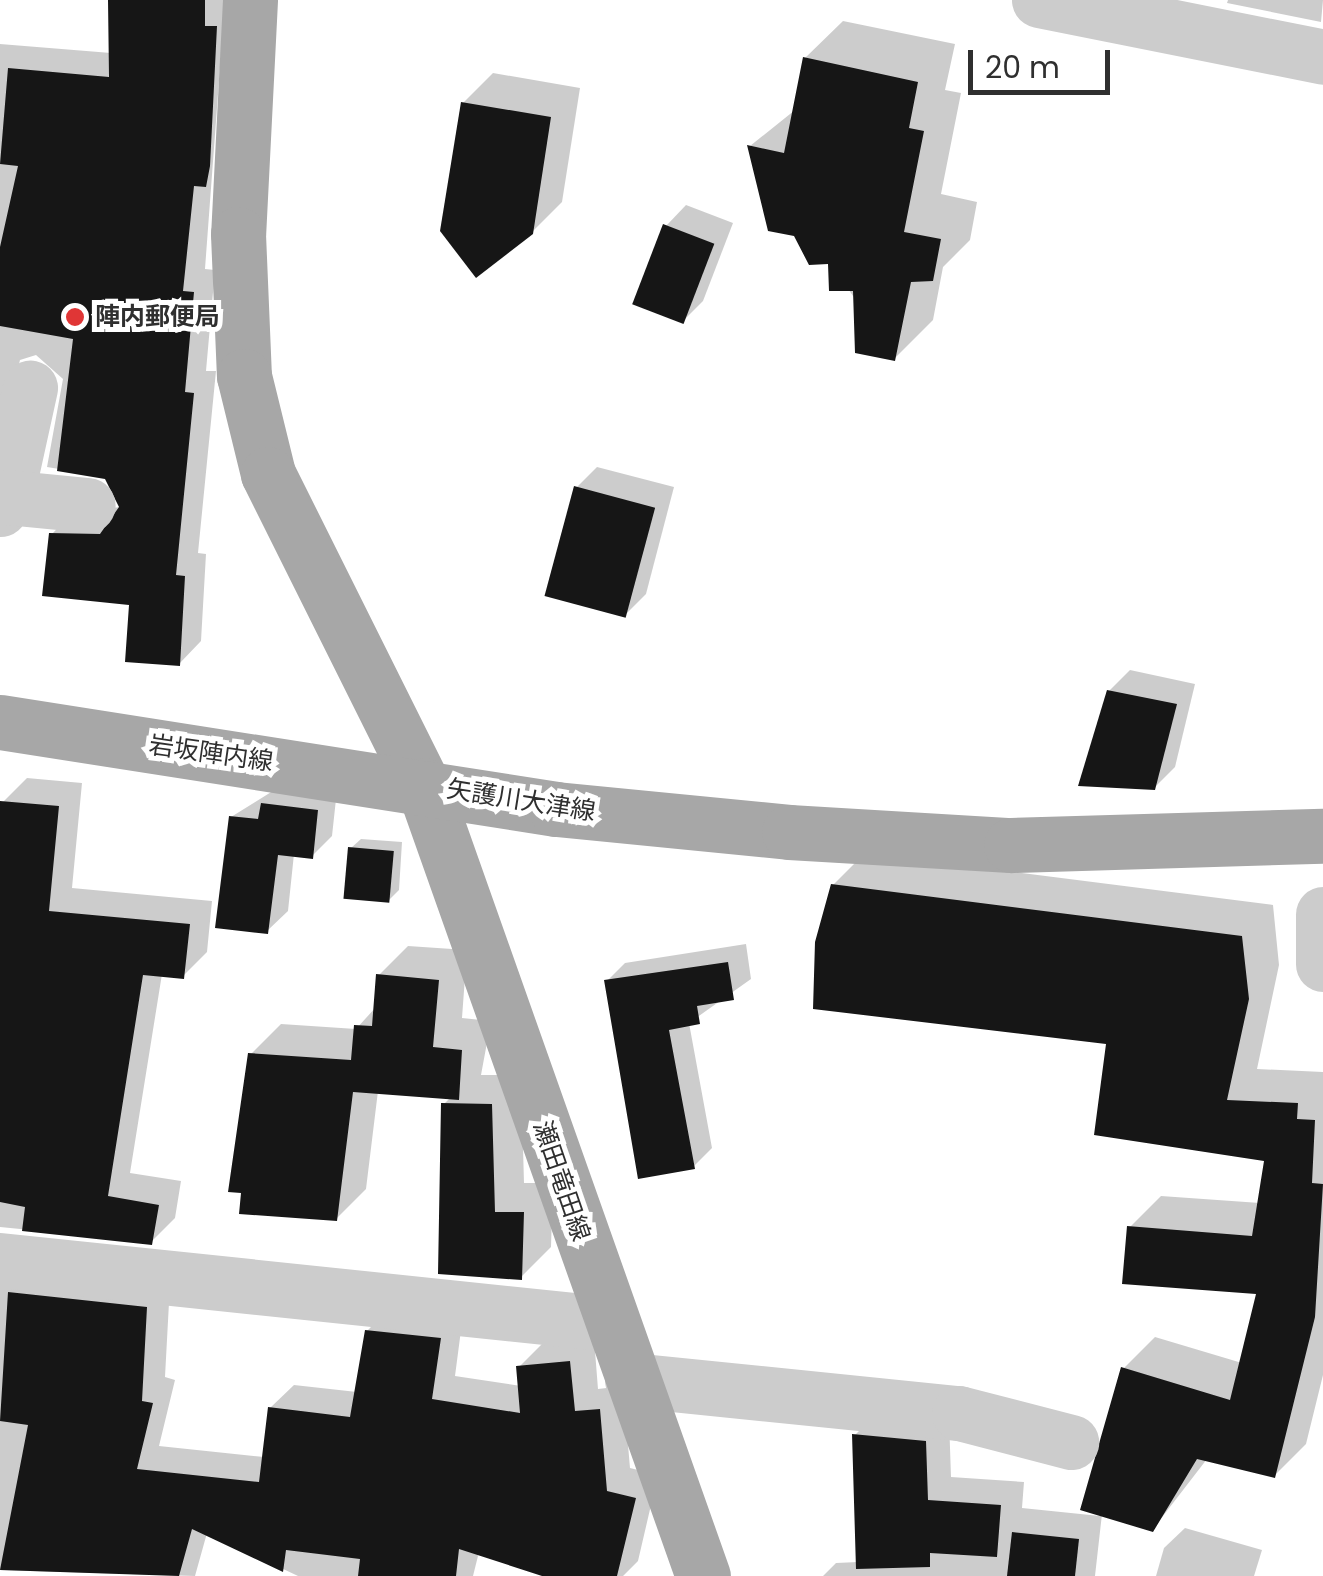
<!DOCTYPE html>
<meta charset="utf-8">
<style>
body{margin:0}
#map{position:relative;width:1323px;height:1576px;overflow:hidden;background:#fff;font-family:Poppins,"Noto Sans JP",sans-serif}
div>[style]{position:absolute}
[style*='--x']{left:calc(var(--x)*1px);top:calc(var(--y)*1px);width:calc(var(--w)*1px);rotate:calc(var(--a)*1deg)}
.shadow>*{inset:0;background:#0003}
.building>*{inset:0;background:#161616;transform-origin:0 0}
.minor>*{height:55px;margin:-27.5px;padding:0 27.5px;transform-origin:27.5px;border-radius:27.5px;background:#ccc}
.major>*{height:55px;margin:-27.5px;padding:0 27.5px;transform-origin:27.5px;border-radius:27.5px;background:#a7a7a7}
.dots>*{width:28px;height:28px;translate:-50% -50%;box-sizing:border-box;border:5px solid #fff;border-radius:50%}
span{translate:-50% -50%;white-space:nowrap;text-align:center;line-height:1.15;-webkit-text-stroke:10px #fff;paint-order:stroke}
.poi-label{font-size:25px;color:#2f2f2f;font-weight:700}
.left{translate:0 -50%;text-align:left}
.street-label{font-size:25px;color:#2f2f2f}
.scale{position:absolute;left:968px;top:50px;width:142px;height:45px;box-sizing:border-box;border:5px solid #2f2f2f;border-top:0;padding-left:12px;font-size:30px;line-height:35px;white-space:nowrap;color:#2f2f2f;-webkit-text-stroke:8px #fff;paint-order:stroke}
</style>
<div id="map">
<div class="shadow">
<div style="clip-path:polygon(111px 0,225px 0,205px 269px,215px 270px,206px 371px,216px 371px,198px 553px,206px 554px,201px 641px,179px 664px,132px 603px,52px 534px,74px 511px,122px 507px,107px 477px,47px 467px,63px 379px,36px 355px,20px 360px,0 445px,0 44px,111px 53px)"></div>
<div style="clip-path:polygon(1323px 0,1321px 22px,1227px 3px,1228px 0)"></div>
<div style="clip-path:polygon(843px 21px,955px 44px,945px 90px,961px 93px,941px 194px,977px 202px,970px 240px,943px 267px,933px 320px,895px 358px,830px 262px,796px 233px,770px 228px,750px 146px,795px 110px,805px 58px)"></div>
<div style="clip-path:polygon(493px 73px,580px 88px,562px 202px,531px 233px,463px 103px)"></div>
<div style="clip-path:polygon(686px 205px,733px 223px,703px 301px,683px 321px,666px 226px)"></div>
<div style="clip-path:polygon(597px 467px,674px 487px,646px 594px,626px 614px,576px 488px)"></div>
<div style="clip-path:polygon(1130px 670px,1195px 684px,1175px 767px,1154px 788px,1109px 691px)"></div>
<div style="clip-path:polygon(27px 778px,82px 783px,72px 888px,212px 901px,207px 952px,183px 976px,162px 974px,130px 1173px,181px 1181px,175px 1218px,151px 1242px,0 1227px,0 836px,3px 802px)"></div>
<div style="clip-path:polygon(284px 784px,337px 790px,332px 836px,312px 856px,294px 854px,288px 911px,267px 931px,231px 817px)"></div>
<div style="clip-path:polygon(361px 839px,402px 842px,399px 890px,389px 900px,351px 848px)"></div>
<div style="clip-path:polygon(865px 853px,1273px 905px,1279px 965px,1257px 1069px,1323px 1072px,1323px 1375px,1306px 1444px,1274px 1476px,1207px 1459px,1153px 1529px,1102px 1514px,1095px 1576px,823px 1576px,836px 1563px,858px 1562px,855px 1435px,879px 1411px,949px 1418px,951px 1477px,1024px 1482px,1022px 1508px,1100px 1516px,1123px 1369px,1155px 1337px,1242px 1363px,1260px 1292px,1129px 1228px,1161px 1196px,1260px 1203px,1267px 1159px,1108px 1042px,833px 885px)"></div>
<div style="clip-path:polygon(746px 944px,751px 979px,689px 1023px,712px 1148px,694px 1166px,607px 981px,625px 963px)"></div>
<div style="clip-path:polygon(408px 946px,467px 950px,462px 1018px,491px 1021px,481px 1075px,521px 1075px,524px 1183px,553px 1183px,551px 1247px,521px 1277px,443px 1105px,451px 1097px,378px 1091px,366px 1189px,336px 1219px,251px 1054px,281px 1024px,356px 1029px,376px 1007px,378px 976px)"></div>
<div style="clip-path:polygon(0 1252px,170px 1284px,165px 1377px,175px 1380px,159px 1446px,264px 1457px,270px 1408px,294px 1385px,357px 1392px,367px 1331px,391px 1307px,463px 1315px,455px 1376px,521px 1386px,519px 1367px,543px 1343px,594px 1338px,598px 1389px,623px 1386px,630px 1468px,658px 1475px,638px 1561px,623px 1576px,563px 1576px,479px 1552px,473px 1576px,298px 1576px,207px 1533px,195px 1576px,0 1570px)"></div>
<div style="clip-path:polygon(1185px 1528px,1262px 1550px,1254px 1576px,1156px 1576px,1164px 1548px)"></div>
</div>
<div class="building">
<div style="clip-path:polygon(108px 0,205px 0,205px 26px,217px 26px,210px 166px,206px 187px,194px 186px,183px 291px,194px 292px,185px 392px,194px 393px,176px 575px,185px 576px,180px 666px,125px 662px,129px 605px,42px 596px,49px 533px,100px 534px,119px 507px,105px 479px,57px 471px,73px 339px,0 326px,0 247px,18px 166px,0 164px,8px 68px,109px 77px)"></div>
<div style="clip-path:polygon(803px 57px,918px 82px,909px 128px,924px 131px,904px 232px,941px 239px,933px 281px,911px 282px,895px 361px,855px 353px,853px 291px,829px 291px,828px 264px,809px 265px,794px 236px,768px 231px,747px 145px,784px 153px)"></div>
<div style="clip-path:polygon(461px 102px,551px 117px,533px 234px,476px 278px,440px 231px)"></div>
<div style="left:663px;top:224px;width:55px;height:86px;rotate:21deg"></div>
<div style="left:574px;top:486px;width:84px;height:114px;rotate:15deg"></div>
<div style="clip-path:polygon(1107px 690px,1177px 704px,1155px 790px,1078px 786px)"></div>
<div style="clip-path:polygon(0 801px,59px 806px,49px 911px,190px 924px,184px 979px,143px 975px,108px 1196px,159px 1205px,152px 1245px,22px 1231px,25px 1207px,0 1202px)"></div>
<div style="clip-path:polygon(261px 803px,318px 810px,313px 859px,278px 855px,268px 934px,215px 928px,229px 816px,258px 819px)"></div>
<div style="left:348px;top:847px;width:46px;height:52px;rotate:5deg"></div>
<div style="clip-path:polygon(831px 884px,1242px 936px,1249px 999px,1227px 1100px,1298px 1103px,1297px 1119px,1315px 1120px,1312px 1183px,1323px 1184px,1315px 1317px,1275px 1478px,1197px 1459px,1153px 1532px,1080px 1510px,1121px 1367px,1230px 1400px,1256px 1294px,1122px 1284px,1127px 1226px,1252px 1236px,1264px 1161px,1094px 1135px,1106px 1044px,813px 1009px,815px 942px)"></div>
<div style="clip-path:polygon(728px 962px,734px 1000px,697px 1006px,700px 1024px,669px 1030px,695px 1169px,638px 1179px,604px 980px)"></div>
<div style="clip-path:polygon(376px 974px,439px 980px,433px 1047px,462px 1050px,459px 1100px,353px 1092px,337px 1221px,239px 1214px,241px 1193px,228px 1192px,248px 1053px,351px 1060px,354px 1025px,372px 1026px)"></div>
<div style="clip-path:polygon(441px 1103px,492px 1104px,495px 1212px,524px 1212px,522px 1280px,438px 1274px)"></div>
<div style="clip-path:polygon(8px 1292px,147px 1307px,142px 1401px,153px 1403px,137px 1469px,259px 1482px,268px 1407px,350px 1417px,365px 1330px,441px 1338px,432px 1399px,520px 1413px,516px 1366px,570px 1361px,575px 1411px,600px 1409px,607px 1491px,636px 1498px,617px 1576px,542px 1576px,459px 1549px,456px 1576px,358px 1576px,360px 1559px,286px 1550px,283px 1572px,192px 1529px,179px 1576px,0 1570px,28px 1425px,0 1421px)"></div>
<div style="clip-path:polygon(852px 1434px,926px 1441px,928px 1500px,1001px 1505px,997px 1557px,930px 1553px,930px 1567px,856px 1569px)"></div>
<div style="clip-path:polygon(1012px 1532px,1079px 1539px,1075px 1576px,1007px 1576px)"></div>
</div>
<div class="minor">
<div style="--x:1039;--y:0;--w:290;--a:11.3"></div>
<div style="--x:6;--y:497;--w:112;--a:-77.6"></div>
<div style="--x:0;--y:509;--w:13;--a:-63"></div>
<div style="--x:6;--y:497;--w:82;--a:5.6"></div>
<div style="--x:1323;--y:914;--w:50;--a:90"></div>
<div style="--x:0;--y:1260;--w:614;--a:5.98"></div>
<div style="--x:632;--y:1380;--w:329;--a:5.8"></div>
<div style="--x:959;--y:1413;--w:116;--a:14.5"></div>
</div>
<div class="major">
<div style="--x:250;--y:0;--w:234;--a:92.9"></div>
<div style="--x:238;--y:234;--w:142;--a:87.6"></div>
<div style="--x:244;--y:376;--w:101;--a:76.2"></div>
<div style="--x:268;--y:474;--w:347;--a:63.5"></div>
<div style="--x:423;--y:785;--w:839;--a:70.51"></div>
<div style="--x:0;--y:722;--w:563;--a:8.89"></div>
<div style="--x:556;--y:809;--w:234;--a:5.6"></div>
<div style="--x:789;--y:832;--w:222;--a:3.4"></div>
<div style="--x:1011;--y:845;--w:312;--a:-1.7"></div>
</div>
<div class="dots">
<div style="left:75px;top:317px;background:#e03636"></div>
</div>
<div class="poi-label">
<span class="left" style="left:95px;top:317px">陣内郵便局</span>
</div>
<div class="street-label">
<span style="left:211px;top:754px;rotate:8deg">岩坂陣内線</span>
<span style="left:521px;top:801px;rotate:9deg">矢護川大津線</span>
<span style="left:561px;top:1181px;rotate:71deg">瀬田竜田線</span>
</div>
<div class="scale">20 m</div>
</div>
